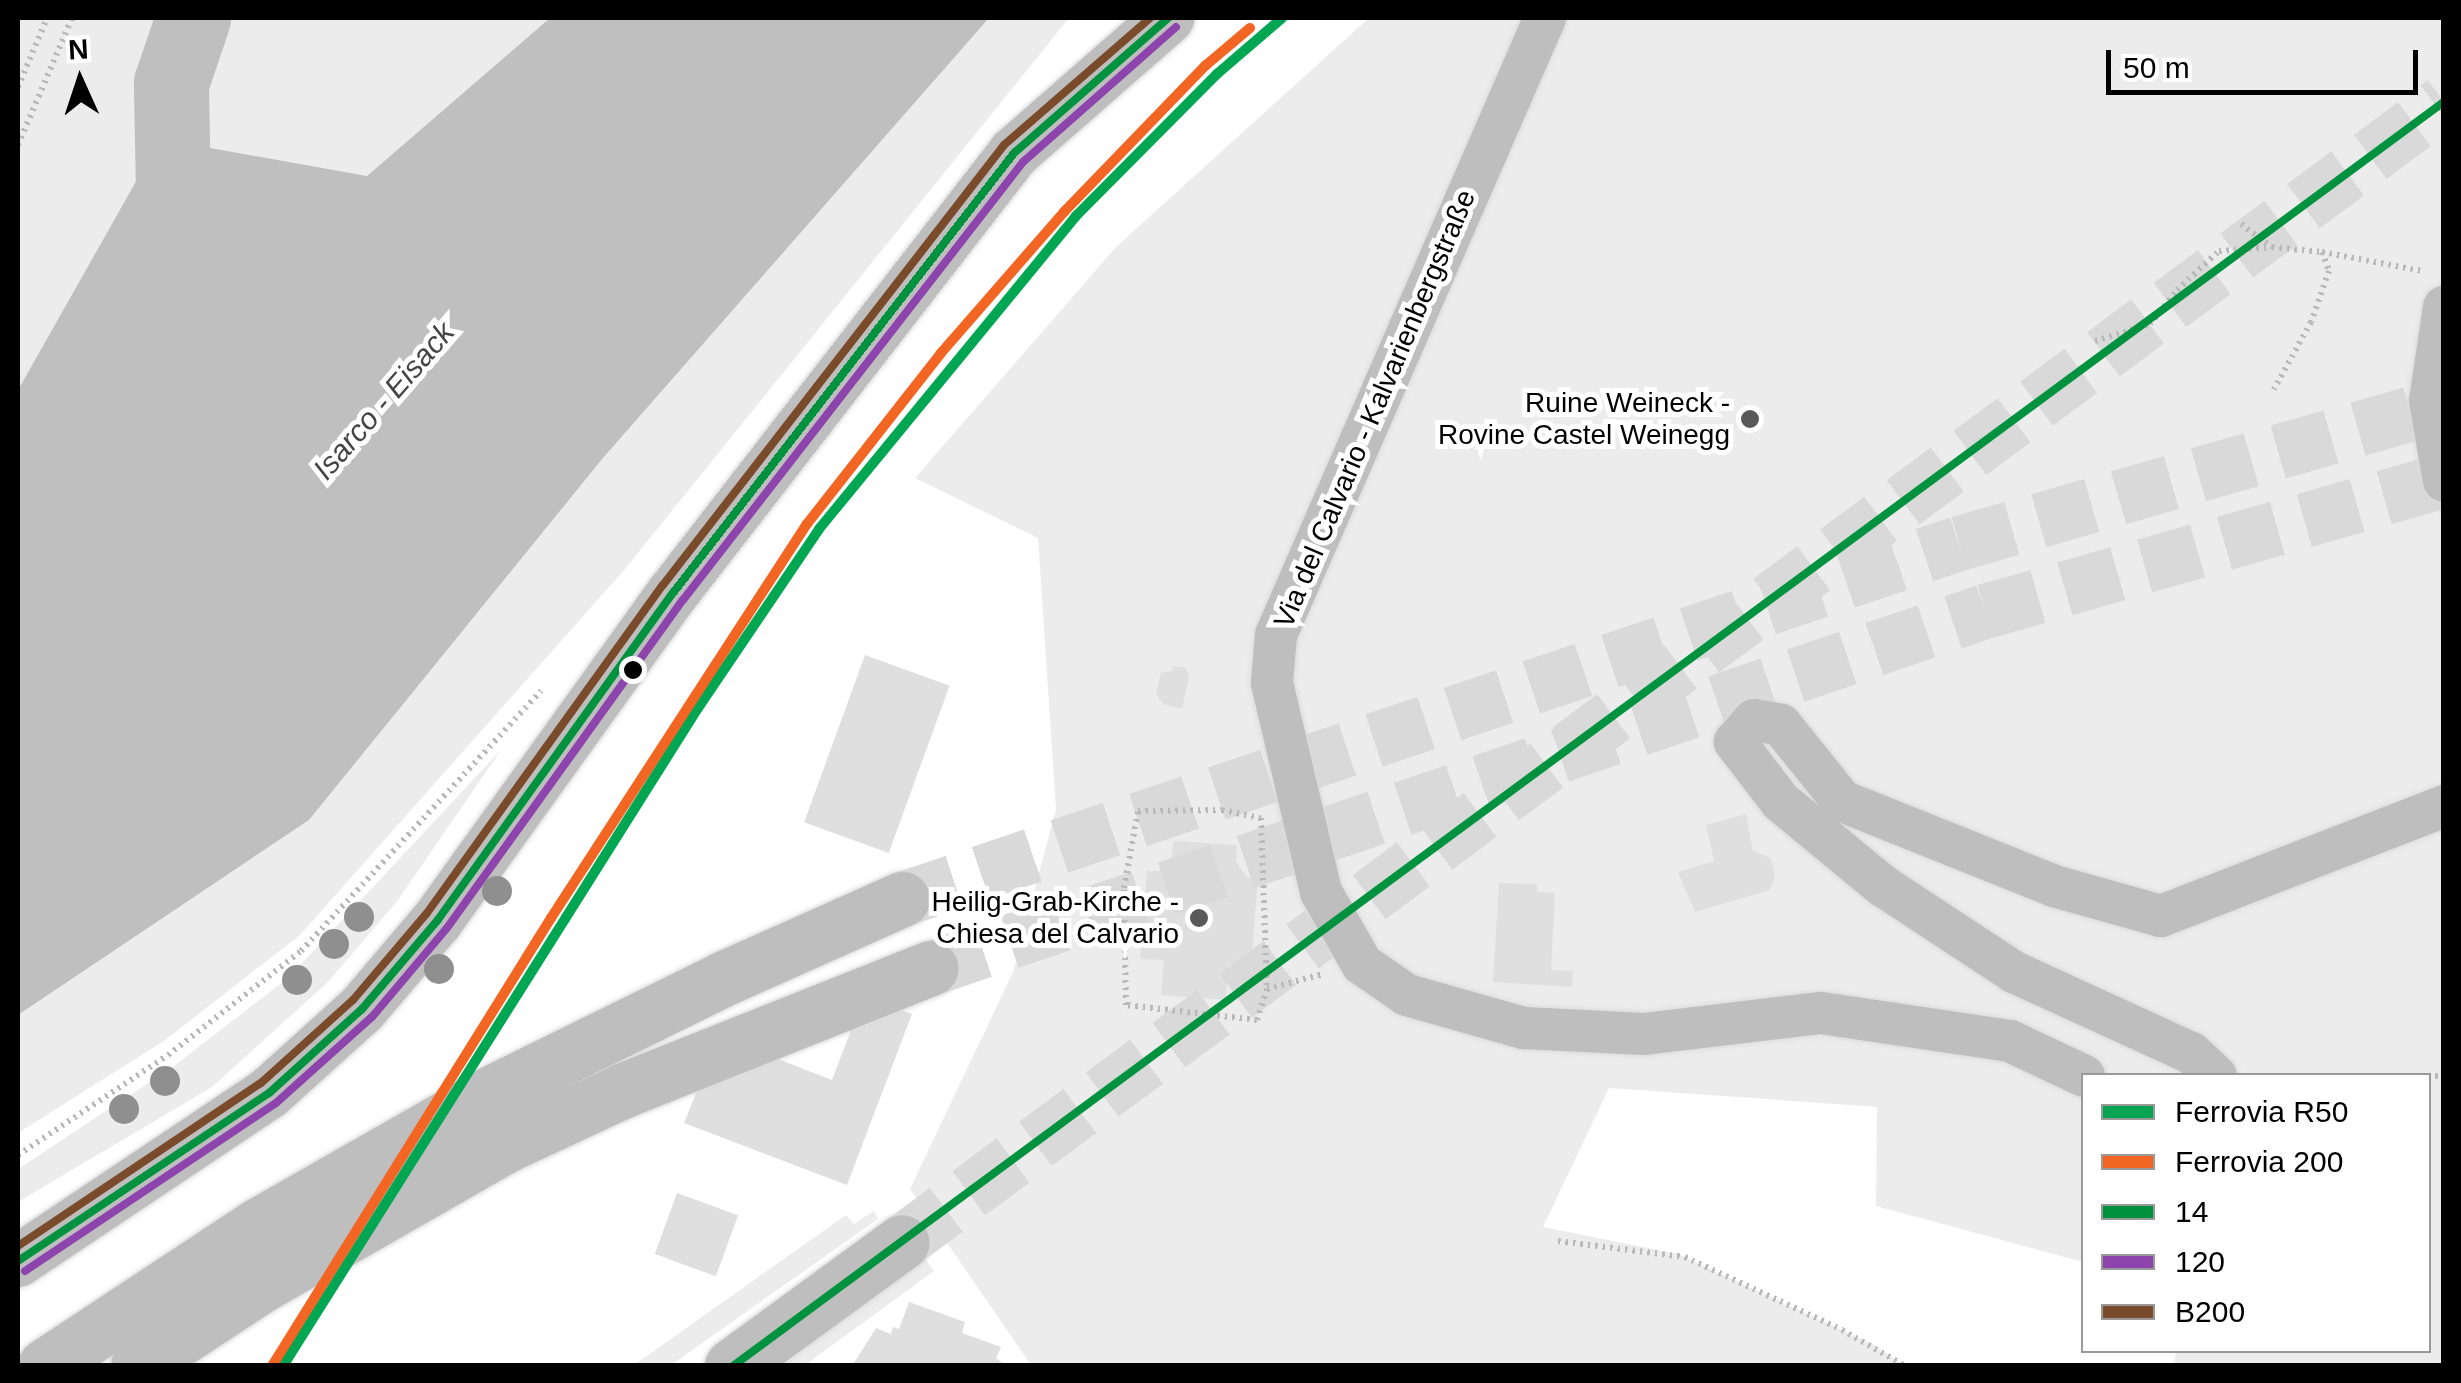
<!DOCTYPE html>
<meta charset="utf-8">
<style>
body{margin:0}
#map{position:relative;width:2461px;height:1383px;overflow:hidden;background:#fff;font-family:Arial,sans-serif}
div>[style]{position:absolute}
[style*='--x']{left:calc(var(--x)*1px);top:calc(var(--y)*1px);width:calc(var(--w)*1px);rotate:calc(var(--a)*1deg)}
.green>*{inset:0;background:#ececec}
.water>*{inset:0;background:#bfbfbf}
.river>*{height:75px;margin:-37.5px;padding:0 37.5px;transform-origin:37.5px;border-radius:37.5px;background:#bfbfbf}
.building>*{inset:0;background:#dfdfdf;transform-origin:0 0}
.primary-tunnel>*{height:55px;margin-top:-27.5px;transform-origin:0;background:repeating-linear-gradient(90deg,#d9d9d9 0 55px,transparent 0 83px)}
.motorway-tunnel>*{height:55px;margin-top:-27.5px;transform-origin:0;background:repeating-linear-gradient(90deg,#d9d9d9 0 55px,transparent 0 83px)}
.path>*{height:6px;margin-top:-3px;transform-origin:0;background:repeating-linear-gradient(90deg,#b9b9b9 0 2.5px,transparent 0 7.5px)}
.roads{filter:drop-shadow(0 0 2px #dbdbdb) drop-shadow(0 0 2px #dbdbdb)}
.minor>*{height:42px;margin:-21px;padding:0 21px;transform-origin:21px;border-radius:21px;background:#bebebe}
.tertiary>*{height:52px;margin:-26px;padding:0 26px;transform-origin:26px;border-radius:26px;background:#bebebe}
.primary>*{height:55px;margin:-27.5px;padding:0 27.5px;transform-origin:27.5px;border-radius:27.5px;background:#bebebe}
.motorway>*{height:55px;margin:-27.5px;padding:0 27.5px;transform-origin:27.5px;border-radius:27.5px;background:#bebebe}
.bus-1>*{height:8px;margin:-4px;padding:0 4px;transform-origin:4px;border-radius:4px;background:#00923f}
.bus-2>*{height:8px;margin:-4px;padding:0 4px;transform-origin:4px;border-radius:4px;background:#8e44ad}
.bus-3>*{height:8px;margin:-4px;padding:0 4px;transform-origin:4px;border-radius:4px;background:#7a4b2a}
.rail-1>*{height:10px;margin:-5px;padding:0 5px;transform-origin:5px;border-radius:5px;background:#00a651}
.rail-2>*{height:10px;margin:-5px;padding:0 5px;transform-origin:5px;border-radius:5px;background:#f26522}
.trees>*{width:30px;height:30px;margin:-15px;border-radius:50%;background:#8f8f8f}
.dots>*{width:28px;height:28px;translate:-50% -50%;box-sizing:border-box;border:5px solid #fff;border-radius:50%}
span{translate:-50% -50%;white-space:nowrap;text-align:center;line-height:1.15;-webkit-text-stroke:10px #fff;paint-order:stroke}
.poi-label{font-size:28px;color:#000}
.right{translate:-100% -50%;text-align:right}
.street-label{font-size:28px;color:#000}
.water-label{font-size:30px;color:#444;font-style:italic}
.frame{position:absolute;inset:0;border:20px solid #000;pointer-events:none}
.legend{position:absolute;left:2081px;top:1073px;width:350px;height:280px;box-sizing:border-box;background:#fff;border:2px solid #999;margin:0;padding:12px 18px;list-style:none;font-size:30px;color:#000}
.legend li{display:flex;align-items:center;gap:20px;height:50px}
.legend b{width:50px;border:2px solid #999}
.north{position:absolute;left:30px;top:30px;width:100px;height:100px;-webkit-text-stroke:8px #fff;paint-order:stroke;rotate:357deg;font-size:28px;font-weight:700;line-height:40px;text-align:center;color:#000}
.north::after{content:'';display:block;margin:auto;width:35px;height:45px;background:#000;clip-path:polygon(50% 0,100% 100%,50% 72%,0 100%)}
.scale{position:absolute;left:2106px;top:50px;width:312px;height:45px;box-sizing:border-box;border:5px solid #000;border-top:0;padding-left:12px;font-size:30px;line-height:35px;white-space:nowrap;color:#000;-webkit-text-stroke:8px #fff;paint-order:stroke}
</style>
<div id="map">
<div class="green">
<div style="clip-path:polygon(18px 18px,550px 18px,367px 176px,160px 140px,18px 390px)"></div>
<div style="clip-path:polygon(989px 18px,1069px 18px,625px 569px,300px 935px,164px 1041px,18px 1133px,18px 1015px,309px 820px,603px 458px)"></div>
<div style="clip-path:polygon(1369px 18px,2443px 18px,2443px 1365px,2174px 1365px,2176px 1351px,2428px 1350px,2428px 1076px,2084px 1076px,2083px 1262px,1876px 1206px,1877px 1107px,1609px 1088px,1543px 1227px,1678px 1254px,1874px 1345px,1903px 1365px,1031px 1365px,910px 1189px,1013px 972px,1056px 809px,1038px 538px,915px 478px,1116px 247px)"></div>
<div style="clip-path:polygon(501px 750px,398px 900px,328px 982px,212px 1087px,18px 1202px,18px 1169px,174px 1066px,289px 977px)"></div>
<div style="clip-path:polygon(874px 1211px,878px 1219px,671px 1365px,634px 1365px,846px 1215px,854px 1224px)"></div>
<div style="clip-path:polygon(920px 1252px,934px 1271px,805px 1365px,783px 1366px)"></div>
</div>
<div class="water">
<div style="clip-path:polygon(550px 18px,989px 18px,603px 458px,309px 820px,18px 1015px,18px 390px,160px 139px,367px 176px)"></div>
</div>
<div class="river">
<div style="--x:174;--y:244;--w:161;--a:-91.1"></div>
<div style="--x:171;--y:83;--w:69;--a:-71.3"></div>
</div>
<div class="building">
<div style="left:865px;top:655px;width:90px;height:178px;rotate:20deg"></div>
<div style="clip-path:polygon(1173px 666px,1186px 668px,1189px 677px,1182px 709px,1163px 704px,1156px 693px,1161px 673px,1172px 671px)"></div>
<div style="clip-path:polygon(1746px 814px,1753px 851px,1771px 858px,1775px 877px,1770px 890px,1695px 912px,1678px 872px,1714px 861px,1706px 825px)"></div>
<div style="clip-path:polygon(1173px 841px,1237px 845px,1236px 862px,1247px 877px,1258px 878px,1251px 966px,1228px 965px,1226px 1000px,1161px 995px,1164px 960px,1140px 959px,1147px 871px,1159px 871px,1172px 857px)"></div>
<div style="clip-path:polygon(1499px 883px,1537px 884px,1537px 892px,1555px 893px,1551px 970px,1573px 971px,1572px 987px,1493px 982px)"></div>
<div style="clip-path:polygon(864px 996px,912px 1014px,847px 1185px,684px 1123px,719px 1036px,832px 1080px)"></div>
<div style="left:677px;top:1193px;width:65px;height:65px;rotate:20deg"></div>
<div style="clip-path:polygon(909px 1302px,965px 1322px,962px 1333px,1001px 1347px,996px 1358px,1006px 1366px,852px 1366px,876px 1328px,891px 1334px,893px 1327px,899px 1329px)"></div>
</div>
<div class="primary-tunnel">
<div style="--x:902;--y:1242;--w:1918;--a:-36.48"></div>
</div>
<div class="motorway-tunnel">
<div style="--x:902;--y:899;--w:1115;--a:-18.61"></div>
<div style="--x:1959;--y:543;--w:505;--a:-15.99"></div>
<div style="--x:931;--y:968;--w:1113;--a:-18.71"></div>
<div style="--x:1985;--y:611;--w:477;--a:-15.9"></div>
</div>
<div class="path">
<div style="--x:18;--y:87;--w:75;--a:-67.2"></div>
<div style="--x:18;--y:145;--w:138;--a:-67"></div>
<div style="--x:2241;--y:224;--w:38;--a:37"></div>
<div style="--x:2322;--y:252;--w:103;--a:10.7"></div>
<div style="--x:2095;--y:341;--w:58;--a:-17.2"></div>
<div style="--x:2150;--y:324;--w:43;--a:-51.5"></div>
<div style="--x:2177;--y:290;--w:57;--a:-42.9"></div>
<div style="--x:2219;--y:251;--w:53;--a:-4.3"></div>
<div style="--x:2272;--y:247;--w:50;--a:5.7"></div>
<div style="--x:2322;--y:252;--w:20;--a:70"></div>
<div style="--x:2329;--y:271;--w:54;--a:109.4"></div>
<div style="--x:2311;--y:322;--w:77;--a:118.9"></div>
<div style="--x:1222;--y:810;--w:40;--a:12"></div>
<div style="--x:1261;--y:818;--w:171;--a:88"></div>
<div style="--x:1267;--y:989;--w:33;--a:108"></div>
<div style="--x:1257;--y:1020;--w:132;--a:-173.5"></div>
<div style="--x:1126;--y:1005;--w:117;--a:-91"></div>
<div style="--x:1124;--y:888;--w:78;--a:-79.7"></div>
<div style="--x:1138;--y:811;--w:84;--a:-0.7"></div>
<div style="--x:1267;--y:989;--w:58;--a:-15"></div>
<div style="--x:2262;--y:1076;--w:156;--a:0"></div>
<div style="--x:2428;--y:1076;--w:16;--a:0"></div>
<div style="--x:18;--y:1155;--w:180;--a:-33.7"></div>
<div style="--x:168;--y:1055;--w:169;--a:-38"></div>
<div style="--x:301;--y:951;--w:354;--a:-47.3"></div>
<div style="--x:1558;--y:1241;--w:128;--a:7.2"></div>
<div style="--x:1685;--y:1257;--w:173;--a:24.9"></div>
<div style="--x:1842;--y:1330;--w:73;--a:29.7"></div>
</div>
<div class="roads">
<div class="minor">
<div style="--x:1545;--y:18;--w:673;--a:113.56"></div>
<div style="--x:1276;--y:635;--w:48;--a:94.8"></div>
<div style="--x:1272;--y:683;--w:215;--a:76.8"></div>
<div style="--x:1321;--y:892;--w:83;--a:60.3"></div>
<div style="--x:1362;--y:964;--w:55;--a:34.6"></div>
<div style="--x:1407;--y:995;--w:122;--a:15.8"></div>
<div style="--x:1524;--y:1028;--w:120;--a:2.9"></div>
<div style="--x:1644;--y:1034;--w:178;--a:-6.8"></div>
<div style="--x:1821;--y:1013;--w:191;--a:8.4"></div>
<div style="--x:2010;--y:1041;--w:82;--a:25.3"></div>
<div style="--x:2444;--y:307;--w:95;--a:98.5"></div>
<div style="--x:2430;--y:401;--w:81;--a:80.1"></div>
<div style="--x:2216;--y:1076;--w:34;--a:-137"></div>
<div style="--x:2191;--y:1053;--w:195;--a:-155.4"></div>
<div style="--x:2014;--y:972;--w:157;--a:-146.7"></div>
<div style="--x:1883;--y:886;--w:132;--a:-140.5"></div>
<div style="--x:1781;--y:802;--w:76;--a:-127.5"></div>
<div style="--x:1735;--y:742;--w:29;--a:-49"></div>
<div style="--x:1754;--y:720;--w:27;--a:10"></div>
<div style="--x:1781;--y:725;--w:97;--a:51.2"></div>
<div style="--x:1842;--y:801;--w:228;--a:21.8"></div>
<div style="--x:2054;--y:886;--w:111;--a:15.7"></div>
<div style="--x:2161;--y:916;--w:304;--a:-21.2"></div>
</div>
<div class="tertiary">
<div style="--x:18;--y:1261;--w:302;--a:-33.8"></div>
<div style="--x:269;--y:1093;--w:125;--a:-42.1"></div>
<div style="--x:362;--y:1009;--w:116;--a:-49.6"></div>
<div style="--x:437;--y:921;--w:404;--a:-54.3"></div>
<div style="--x:673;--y:593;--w:557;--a:-52.22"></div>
<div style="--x:1014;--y:153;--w:205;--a:-41.2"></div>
</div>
<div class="primary">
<div style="--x:732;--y:1366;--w:210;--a:-36.1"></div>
</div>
<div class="motorway">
<div style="--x:45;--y:1366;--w:256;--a:-33.4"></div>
<div style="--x:259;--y:1225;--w:260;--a:-29.7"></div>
<div style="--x:485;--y:1096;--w:270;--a:-26.2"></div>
<div style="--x:727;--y:977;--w:192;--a:-24"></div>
<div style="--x:138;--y:1366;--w:149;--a:-33.3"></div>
<div style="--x:263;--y:1284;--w:280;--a:-29.8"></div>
<div style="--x:506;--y:1145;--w:130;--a:-25"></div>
<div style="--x:624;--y:1090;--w:330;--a:-21.7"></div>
</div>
</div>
<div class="bus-1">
<div style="--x:18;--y:1261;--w:302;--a:-33.8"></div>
<div style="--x:269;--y:1093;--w:125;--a:-42.1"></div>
<div style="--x:362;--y:1009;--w:116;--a:-49.6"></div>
<div style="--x:437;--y:921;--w:404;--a:-54.3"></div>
<div style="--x:673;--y:593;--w:557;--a:-52.22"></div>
<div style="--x:1014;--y:153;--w:205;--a:-41.2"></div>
<div style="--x:733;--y:1366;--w:2127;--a:-36.46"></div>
</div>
<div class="bus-2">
<div style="--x:25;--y:1271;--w:302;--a:-33.8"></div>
<div style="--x:276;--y:1103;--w:129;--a:-41.9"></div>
<div style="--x:372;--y:1017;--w:116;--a:-49.9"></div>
<div style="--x:447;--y:928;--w:404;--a:-54.3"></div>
<div style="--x:683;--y:600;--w:554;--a:-52.18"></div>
<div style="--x:1023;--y:162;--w:204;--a:-41.4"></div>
</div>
<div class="bus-3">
<div style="--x:18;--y:1246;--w:293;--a:-33.9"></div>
<div style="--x:261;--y:1083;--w:124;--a:-42.1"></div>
<div style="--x:353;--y:1000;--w:114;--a:-49.6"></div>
<div style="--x:427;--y:913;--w:404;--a:-54.3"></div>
<div style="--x:663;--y:585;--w:557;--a:-52.22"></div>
<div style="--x:1004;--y:145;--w:194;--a:-41"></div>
</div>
<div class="rail-1">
<div style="--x:283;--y:1366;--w:778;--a:-57.76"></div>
<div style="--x:698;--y:708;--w:216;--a:-55.9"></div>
<div style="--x:819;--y:529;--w:405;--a:-50.6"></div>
<div style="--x:1076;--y:216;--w:200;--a:-45.2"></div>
<div style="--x:1217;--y:74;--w:86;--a:-40.7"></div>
</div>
<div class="rail-2">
<div style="--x:272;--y:1366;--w:528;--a:-58.09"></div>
<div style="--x:551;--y:918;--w:470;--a:-57"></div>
<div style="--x:807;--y:524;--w:217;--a:-51.9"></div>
<div style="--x:941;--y:353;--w:189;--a:-48.9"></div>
<div style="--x:1065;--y:211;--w:202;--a:-46"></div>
<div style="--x:1205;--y:66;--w:59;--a:-40.2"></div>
</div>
<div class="trees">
<div style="left:497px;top:891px"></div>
<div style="left:359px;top:917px"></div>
<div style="left:334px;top:944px"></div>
<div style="left:439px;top:969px"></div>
<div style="left:297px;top:980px"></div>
<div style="left:165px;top:1081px"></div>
<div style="left:124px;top:1109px"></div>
</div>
<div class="dots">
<div style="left:1750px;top:419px;background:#595959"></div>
<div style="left:633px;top:670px;background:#000"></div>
<div style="left:1199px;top:918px;background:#595959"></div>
</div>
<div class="poi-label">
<span class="right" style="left:1730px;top:419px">Ruine Weineck -<br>Rovine Castel Weinegg</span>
<span class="right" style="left:1179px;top:918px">Heilig-Grab-Kirche -<br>Chiesa del Calvario</span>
</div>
<div class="street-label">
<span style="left:1375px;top:409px;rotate:-67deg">Via del Calvario - Kalvarienbergstraße</span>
</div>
<div class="water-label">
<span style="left:384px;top:401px;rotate:-49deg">Isarco - Eisack</span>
</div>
<div class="frame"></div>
<ul class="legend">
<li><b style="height:12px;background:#00a651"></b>Ferrovia R50</li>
<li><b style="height:12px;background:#f26522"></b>Ferrovia 200</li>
<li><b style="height:12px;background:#00923f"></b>14</li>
<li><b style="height:12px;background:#8e44ad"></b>120</li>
<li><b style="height:12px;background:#7a4b2a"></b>B200</li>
</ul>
<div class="north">N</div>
<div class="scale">50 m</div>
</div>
